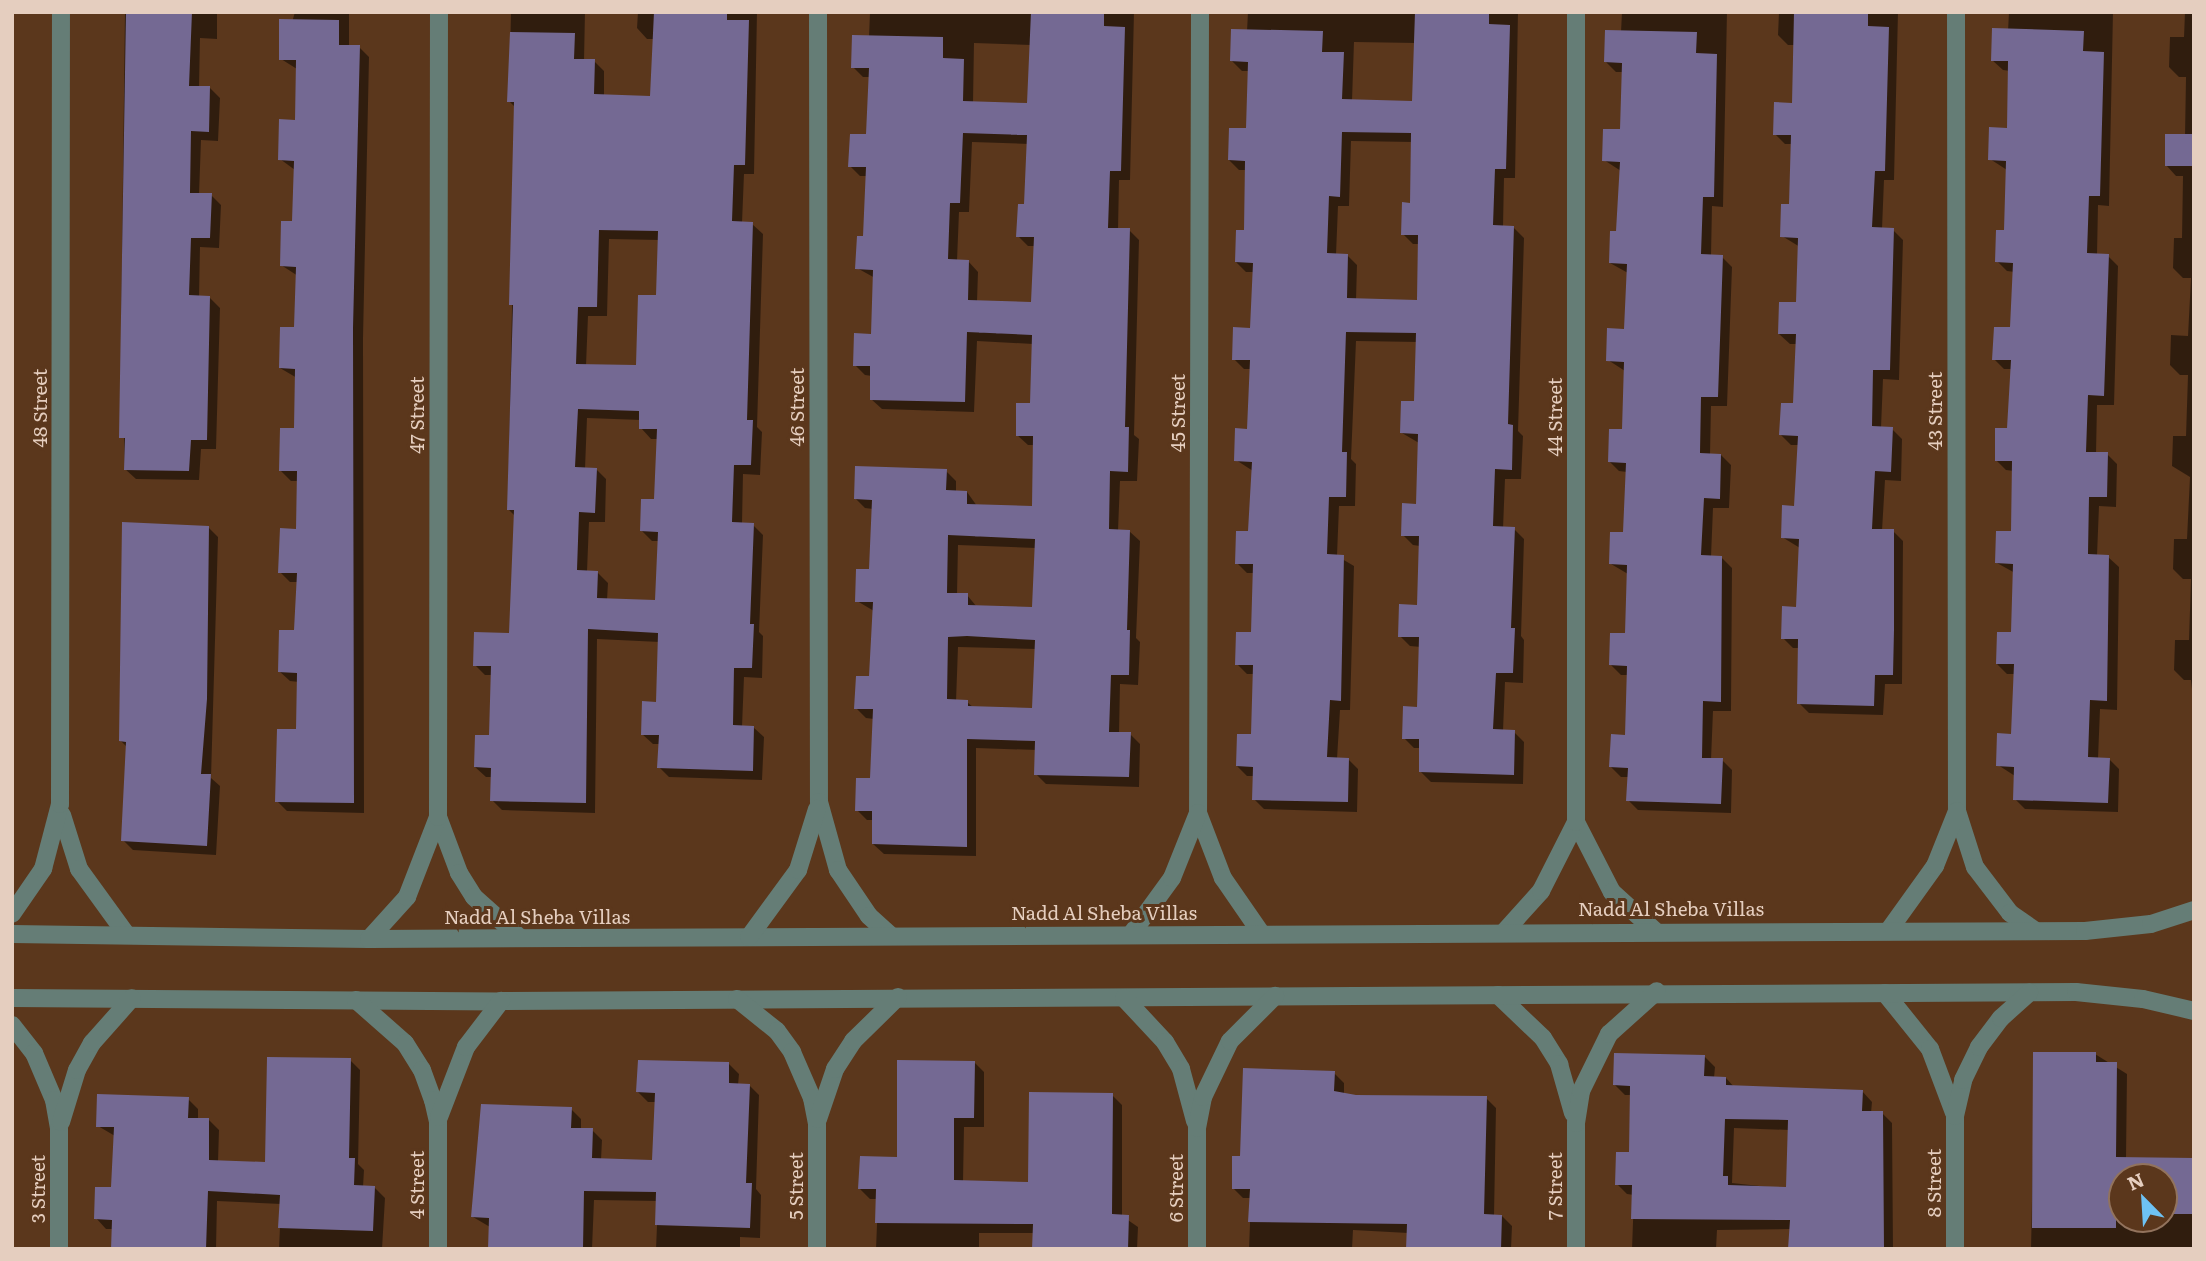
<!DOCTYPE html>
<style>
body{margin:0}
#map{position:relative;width:2206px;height:1261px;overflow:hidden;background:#5b371c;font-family:Literata,serif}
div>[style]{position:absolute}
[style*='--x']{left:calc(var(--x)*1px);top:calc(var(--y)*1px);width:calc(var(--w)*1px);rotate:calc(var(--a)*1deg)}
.shadow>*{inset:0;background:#0007}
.building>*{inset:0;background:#746993;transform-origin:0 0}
.minor>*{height:18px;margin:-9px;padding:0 9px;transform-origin:9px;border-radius:9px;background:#657d76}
span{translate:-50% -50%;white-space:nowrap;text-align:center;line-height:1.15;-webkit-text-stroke:6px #5b371c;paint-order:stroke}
.street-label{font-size:19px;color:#e5cebf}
.frame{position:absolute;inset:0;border:14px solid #e5cebf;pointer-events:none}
.north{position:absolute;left:2108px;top:1163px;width:70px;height:70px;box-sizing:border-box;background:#5b371c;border:2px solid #92735d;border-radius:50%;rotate:336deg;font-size:19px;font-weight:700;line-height:28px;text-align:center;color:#e5cebf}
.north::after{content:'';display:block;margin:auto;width:24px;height:32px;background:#6ec2f3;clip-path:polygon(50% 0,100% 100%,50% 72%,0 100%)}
</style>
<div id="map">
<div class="shadow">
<div style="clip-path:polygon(125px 12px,217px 12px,217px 39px,200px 38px,199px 88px,210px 88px,220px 98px,218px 141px,201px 140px,199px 195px,211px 195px,221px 205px,219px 248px,200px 247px,199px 298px,210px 298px,220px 308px,216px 449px,201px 449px,199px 480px,136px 479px,125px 469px,121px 339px)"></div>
<div style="clip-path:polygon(295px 12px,349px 12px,349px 47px,359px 47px,369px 57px,363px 339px,364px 813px,287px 811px,277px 801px,298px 731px,299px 682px,290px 681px,279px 671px,296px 632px,298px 582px,290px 582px,280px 572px,297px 531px,299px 481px,291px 481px,281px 471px,295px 430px,297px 378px,280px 368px,296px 329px,298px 276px,281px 265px,293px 223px,295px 170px,280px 159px,297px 122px,297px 69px,281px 59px)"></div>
<div style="clip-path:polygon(evenodd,511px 12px,585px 12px,584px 61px,594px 61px,604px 71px,604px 96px,652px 98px,655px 39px,647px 39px,637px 28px,638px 12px,757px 12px,754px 174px,744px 174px,742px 223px,752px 224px,763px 234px,757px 427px,762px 432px,760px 475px,743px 474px,742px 524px,753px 525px,763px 535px,759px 632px,763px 636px,762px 678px,744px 677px,742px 727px,753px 727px,764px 737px,762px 780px,669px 777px,659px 767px,660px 744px,653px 744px,642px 734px,658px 703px,660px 642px,597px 639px,595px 813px,502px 810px,492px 800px,493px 777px,486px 777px,475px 767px,490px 737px,493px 675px,485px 675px,475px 665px,510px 635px,516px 517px,508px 509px,516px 108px,509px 101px,511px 12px,609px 239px,659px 240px,658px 297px,638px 367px,586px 366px,588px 316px,607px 316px,609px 239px,511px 12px,587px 418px,641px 420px,641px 428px,651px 439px,659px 439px,656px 501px,642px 531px,652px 541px,659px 541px,657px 602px,607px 600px,608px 583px,598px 573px,587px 572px,589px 522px,605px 522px,606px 479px,596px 469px,585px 469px,587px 418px)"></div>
<div style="clip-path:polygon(evenodd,870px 12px,1134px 12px,1130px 180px,1119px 180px,1118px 230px,1129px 230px,1139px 240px,1134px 435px,1139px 439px,1137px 481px,1120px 481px,1118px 531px,1129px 531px,1140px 541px,1136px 638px,1140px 642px,1138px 685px,1120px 684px,1119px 734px,1130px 734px,1140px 744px,1139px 787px,1046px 784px,1036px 774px,1037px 750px,976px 748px,976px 856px,884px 854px,873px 844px,874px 820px,867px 820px,857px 810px,872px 780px,874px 719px,866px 718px,856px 708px,871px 678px,874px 611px,857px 601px,870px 571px,873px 509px,865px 508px,855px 498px,946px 471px,956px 481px,956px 492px,967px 492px,977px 506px,1033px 507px,1035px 445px,1028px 445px,1017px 435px,1031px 405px,1033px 344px,977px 341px,974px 412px,882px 409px,871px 399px,872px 376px,865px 375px,855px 365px,873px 336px,875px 278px,857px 268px,865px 238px,868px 176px,860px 176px,850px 166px,868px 136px,870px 77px,863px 77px,853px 67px,869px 37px,870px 12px,974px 43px,1031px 45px,1029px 104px,973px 103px,974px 43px,870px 12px,972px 142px,1029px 144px,1026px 206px,1018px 236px,1028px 246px,1036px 246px,1033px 304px,977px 302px,978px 272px,968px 261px,957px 261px,959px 212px,969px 212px,972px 142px,870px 12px,958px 545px,1036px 548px,1033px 608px,977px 607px,967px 595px,957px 595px,958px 545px,870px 12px,958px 647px,1036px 649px,1033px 710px,974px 708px,967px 702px,956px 702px,958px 647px)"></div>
<div style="clip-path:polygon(evenodd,1248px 12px,1518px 12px,1515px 178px,1504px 178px,1503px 227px,1514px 228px,1524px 238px,1518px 431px,1523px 436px,1521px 479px,1505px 479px,1503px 529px,1514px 529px,1524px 539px,1521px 636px,1524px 640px,1523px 683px,1505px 682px,1503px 731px,1514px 732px,1524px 742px,1523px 784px,1431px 782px,1420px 771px,1421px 748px,1414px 748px,1404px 738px,1418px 708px,1421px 647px,1410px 646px,1400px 636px,1419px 607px,1420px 546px,1413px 545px,1403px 535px,1417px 506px,1419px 443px,1402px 433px,1415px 403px,1418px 342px,1356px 341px,1351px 459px,1356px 464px,1355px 506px,1339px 506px,1337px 556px,1354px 566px,1350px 710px,1340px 710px,1337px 759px,1348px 759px,1358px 769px,1357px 812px,1264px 809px,1254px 799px,1255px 776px,1247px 776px,1237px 766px,1253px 736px,1254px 674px,1247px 674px,1237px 664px,1253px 634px,1254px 573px,1247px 573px,1237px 563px,1250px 533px,1253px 471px,1236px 460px,1249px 430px,1251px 369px,1244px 369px,1234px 359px,1251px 330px,1254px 272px,1246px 272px,1236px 262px,1245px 232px,1247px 170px,1239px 170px,1229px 160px,1248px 130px,1249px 71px,1242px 71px,1232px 61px,1247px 31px,1248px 12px,1354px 42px,1416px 43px,1414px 102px,1352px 101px,1354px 42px,1248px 12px,1351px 141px,1413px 142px,1411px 204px,1403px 234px,1413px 244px,1420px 244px,1419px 302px,1356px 300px,1357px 265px,1347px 255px,1336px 255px,1338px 206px,1349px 206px,1351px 141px)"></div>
<div style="clip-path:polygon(1622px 12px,1727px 12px,1723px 207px,1712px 206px,1711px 256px,1722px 257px,1732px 267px,1727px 406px,1711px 406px,1710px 455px,1721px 455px,1731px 465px,1729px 508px,1713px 508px,1711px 557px,1721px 557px,1732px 568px,1731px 711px,1713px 711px,1711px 760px,1722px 760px,1732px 770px,1731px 813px,1638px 810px,1628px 800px,1629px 777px,1621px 777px,1611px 767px,1627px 737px,1628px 675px,1621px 675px,1611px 665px,1626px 635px,1628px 574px,1611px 564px,1624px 534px,1627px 472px,1619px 471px,1609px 461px,1623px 431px,1625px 371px,1608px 360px,1626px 331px,1628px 273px,1610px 263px,1618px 233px,1621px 171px,1604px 160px,1622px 131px,1623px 72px,1616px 72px,1606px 62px,1621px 32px)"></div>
<div style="clip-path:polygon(1779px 12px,1898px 12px,1894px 180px,1884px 180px,1882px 229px,1893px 230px,1903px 240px,1899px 380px,1883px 379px,1881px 428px,1892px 429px,1902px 439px,1901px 481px,1885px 480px,1882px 531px,1893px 531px,1903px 541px,1902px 684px,1885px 684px,1883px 715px,1809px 713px,1799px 703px,1800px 648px,1793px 648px,1783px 638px,1798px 609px,1800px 548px,1782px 537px,1796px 507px,1799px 445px,1791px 445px,1781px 435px,1795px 405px,1797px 344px,1790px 344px,1779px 334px,1798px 304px,1800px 247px,1782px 236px,1791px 206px,1792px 144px,1785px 144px,1775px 134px,1794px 104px,1795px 45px,1788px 45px,1778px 35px)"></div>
<div style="clip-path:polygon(2009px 12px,2113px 12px,2109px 206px,2098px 205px,2097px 255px,2108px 256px,2118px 266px,2114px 405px,2097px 405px,2096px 454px,2107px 454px,2117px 464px,2116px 507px,2099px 506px,2097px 556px,2108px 557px,2119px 567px,2117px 710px,2100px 709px,2098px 759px,2109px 759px,2119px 769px,2118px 812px,2025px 809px,2015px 799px,2015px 776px,1998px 765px,2013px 736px,2015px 674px,2007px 674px,1997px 664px,2013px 634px,2015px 573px,1997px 563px,2012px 533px,2014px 471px,2006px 470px,1996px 460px,2009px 430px,2012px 369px,2004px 369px,1994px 359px,2012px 329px,2015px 272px,2007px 271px,1997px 261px,2005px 232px,2007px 170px,1990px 159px,2008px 130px,2010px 71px,2003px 70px,1992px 60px,2008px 31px)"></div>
<div style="clip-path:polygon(2185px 12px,2194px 12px,2194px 707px,2191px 680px,2184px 680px,2174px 670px,2175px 640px,2189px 640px,2191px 579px,2183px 579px,2173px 569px,2174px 539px,2187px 539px,2190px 477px,2172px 466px,2173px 436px,2186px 436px,2188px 375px,2180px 375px,2170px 365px,2171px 335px,2188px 336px,2191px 278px,2183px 278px,2173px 268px,2174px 238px,2182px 238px,2183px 176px,2176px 176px,2166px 165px,2185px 136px,2186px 77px,2179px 77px,2169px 67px,2170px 37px,2184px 37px)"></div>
<div style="clip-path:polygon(208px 527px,218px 537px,211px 778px,220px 786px,216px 855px,133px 850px,123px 840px,128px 748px,121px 741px)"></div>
<div style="clip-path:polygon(evenodd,2035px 1054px,2095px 1054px,2127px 1074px,2126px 1159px,2194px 1160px,2194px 1249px,2031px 1249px,2035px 1054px,2122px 1177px,2164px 1177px,2164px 1219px,2122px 1219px,2122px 1177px)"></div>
<div style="clip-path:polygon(evenodd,1705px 1057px,1715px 1067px,1714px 1078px,1726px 1078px,1735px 1088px,1862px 1091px,1872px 1102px,1871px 1113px,1882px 1113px,1892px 1123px,1893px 1249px,1790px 1249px,1791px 1229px,1717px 1230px,1716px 1249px,1632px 1249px,1634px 1195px,1627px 1194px,1617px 1184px,1631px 1154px,1632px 1095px,1625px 1095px,1615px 1085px,1705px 1057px,1734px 1128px,1789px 1130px,1788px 1189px,1732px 1183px,1734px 1128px)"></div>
<div style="clip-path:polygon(350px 1060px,360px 1070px,358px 1164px,364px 1170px,363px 1187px,375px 1188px,385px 1198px,382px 1249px,279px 1249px,281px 1204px,217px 1201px,216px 1249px,113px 1249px,113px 1229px,106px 1229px,96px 1218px,113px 1189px,115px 1136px,98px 1126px,188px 1099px,198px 1109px,198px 1120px,209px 1120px,219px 1130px,218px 1162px,267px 1164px)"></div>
<div style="clip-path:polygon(974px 1062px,984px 1072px,984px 1127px,964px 1127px,963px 1182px,1030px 1184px,1112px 1095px,1122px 1105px,1122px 1216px,1138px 1227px,1137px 1249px,1034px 1249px,1035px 1233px,979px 1233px,979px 1249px,876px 1249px,878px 1199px,870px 1199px,860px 1189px,898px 1159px)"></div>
<div style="clip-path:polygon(729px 1064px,739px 1074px,738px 1085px,749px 1085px,759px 1095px,756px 1189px,761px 1195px,760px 1238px,740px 1237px,740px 1249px,656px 1249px,658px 1201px,594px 1200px,592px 1249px,489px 1249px,490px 1227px,473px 1217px,571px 1109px,581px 1119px,581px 1130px,592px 1130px,602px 1140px,601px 1160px,654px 1162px,656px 1102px,648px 1102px,638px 1092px)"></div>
<div style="clip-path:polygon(1334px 1073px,1344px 1083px,1344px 1095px,1486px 1098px,1496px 1108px,1494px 1216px,1502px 1216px,1512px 1226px,1511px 1249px,1407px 1249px,1408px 1233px,1353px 1230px,1352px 1249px,1249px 1249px,1251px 1198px,1243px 1198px,1233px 1188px,1242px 1158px)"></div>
</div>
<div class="building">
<div style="clip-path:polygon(126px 12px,192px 12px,189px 86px,210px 86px,209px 132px,191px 131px,190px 193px,212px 193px,210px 238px,191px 238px,189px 295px,210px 296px,207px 440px,191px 440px,189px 471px,124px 470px,125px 438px,119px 438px)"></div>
<div style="clip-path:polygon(evenodd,654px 12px,727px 12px,727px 20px,749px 20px,745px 165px,734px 165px,732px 221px,753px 222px,747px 420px,753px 420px,751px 465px,734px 465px,732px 522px,754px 523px,750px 624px,754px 624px,752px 668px,734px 668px,733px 725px,754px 726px,753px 771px,657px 768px,659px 735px,641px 735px,642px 701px,656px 702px,658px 633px,588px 629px,586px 803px,490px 801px,491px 768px,474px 767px,475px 735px,489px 735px,491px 666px,473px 666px,474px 632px,509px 633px,514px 510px,507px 510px,513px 305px,509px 305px,514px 102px,507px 102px,510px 32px,575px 33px,574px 59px,595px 59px,594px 94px,650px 96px,654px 12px,599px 230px,658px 231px,656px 295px,638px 295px,636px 365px,576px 364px,578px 307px,597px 307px,599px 230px,654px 12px,578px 409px,639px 411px,639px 429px,657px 429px,654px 499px,641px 499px,640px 531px,658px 532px,655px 600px,597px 598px,598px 571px,577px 570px,579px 512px,595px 513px,597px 468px,575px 467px,578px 409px)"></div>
<div style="clip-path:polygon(evenodd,1031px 12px,1104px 12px,1104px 26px,1125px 27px,1121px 171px,1110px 171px,1108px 228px,1130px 228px,1125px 427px,1129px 427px,1128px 472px,1110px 471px,1109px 529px,1130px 530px,1127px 630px,1130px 630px,1129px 675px,1111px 675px,1109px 732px,1131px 732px,1129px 777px,1034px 775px,1035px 741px,967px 739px,967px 847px,872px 844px,872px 811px,855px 811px,856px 778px,870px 778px,873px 709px,854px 709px,856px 676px,869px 676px,873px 602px,855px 602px,856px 569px,869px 569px,872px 500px,854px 499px,855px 466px,947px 469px,946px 490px,967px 491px,967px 504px,1032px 506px,1033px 436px,1016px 436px,1016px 403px,1030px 403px,1032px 335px,967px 332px,965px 402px,870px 400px,870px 366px,853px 366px,854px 333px,871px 334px,873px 270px,855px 269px,857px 236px,863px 236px,866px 167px,848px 167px,850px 134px,866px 134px,869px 68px,851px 68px,852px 35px,943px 37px,943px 58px,964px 59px,963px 101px,1027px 103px,1031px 12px,963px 133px,1027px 135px,1024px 204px,1018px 204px,1016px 237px,1034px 237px,1031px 302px,968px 300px,969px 260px,948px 259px,950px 203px,960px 203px,963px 133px,1031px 12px,948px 535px,1035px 539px,1032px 607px,968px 605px,968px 593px,947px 593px,948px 535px,1031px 12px,967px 636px,1035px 640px,1032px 708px,968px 706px,968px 700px,947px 699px,948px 637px,967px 636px)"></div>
<div style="clip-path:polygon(evenodd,1415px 12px,1489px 12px,1489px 24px,1510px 25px,1506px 169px,1495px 169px,1493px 225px,1514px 226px,1508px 424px,1513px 425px,1512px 470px,1495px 469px,1493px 526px,1515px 527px,1511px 628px,1515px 628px,1513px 673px,1496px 673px,1493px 729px,1515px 730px,1514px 775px,1419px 772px,1419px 739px,1402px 739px,1403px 706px,1417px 707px,1419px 637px,1398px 637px,1399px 604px,1417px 605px,1419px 536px,1401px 536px,1402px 503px,1416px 504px,1418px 434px,1400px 433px,1401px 401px,1414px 401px,1416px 333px,1346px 332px,1342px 452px,1347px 452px,1346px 497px,1329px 497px,1327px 554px,1344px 555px,1341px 701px,1330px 700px,1327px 757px,1349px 758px,1348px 802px,1252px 800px,1253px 767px,1236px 766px,1237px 734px,1251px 734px,1253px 665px,1235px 665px,1236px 632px,1251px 632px,1253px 564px,1235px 564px,1236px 531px,1248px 531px,1252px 462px,1234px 461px,1235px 428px,1247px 429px,1250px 360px,1232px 360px,1233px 327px,1250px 328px,1253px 263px,1235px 262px,1236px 230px,1244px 230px,1245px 161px,1228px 160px,1229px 128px,1246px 128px,1248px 62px,1230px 61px,1231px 29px,1323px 31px,1322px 52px,1344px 52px,1342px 99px,1412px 101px,1415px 12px,1342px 132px,1411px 133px,1410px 203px,1402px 202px,1401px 235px,1418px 235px,1417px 300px,1347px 298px,1348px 254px,1327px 253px,1329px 196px,1340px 197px,1342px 132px)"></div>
<div style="clip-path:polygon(1794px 12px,1868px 12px,1868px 26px,1889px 27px,1885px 171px,1875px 171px,1872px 227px,1894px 228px,1890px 370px,1873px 370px,1872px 426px,1893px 427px,1891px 472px,1875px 471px,1872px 529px,1894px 529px,1894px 630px,1893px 675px,1875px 675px,1874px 706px,1797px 704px,1798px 639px,1781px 639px,1782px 606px,1796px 607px,1799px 539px,1781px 538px,1782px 505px,1794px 506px,1798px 436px,1779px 435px,1781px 403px,1793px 403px,1796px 334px,1778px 334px,1779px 302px,1796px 302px,1798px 238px,1780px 237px,1781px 204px,1789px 204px,1791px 135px,1773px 135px,1774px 102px,1792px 103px)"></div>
<div style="clip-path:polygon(279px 19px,339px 20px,339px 45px,360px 45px,353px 328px,354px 803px,275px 802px,277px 729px,296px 729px,297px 673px,278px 672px,279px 630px,294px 630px,297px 573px,278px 573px,280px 528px,296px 529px,297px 471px,279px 471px,280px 428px,294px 428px,295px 369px,279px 368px,280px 327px,294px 327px,296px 267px,280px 266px,281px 221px,292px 221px,294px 161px,278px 160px,279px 119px,295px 120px,296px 60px,279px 60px)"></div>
<div style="clip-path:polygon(1992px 28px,2084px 31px,2083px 51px,2104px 52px,2100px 196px,2089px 196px,2087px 253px,2109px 254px,2104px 396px,2088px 395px,2086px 452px,2108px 452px,2107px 497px,2089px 497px,2088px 554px,2109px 555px,2107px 701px,2090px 700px,2088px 757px,2110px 758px,2108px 803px,2013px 800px,2014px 767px,1996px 766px,1997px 733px,2011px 734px,2014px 664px,1996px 664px,1997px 632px,2011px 632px,2013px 564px,1995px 563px,1996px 531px,2011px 531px,2012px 461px,1995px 461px,1995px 428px,2007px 428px,2011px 360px,1992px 360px,1994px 327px,2010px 327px,2013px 263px,1995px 262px,1996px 230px,2004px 230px,2006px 161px,1988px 160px,1989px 127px,2007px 128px,2008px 61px,1991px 61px)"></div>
<div style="clip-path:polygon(1605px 30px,1697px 32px,1696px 53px,1717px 54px,1714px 197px,1703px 197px,1701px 254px,1723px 255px,1718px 397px,1701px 397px,1700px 453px,1721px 454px,1720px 499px,1704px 498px,1701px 555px,1722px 556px,1721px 702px,1703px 701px,1702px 758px,1723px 758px,1721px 804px,1626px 801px,1628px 768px,1609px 767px,1611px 734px,1625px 735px,1627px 666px,1609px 665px,1610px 633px,1625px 633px,1627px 565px,1609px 564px,1610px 532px,1623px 532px,1626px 463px,1608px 462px,1609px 429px,1622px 429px,1624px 362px,1606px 361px,1607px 328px,1624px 329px,1627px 264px,1609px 263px,1610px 231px,1616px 231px,1620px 162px,1602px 161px,1603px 129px,1620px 129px,1622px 63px,1604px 62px)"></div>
<div style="left:2165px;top:134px;width:29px;height:32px"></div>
<div style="clip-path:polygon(122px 522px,209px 526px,207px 699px,201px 774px,211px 774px,207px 846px,121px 841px,126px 742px,119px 741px)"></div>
<div style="clip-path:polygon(2033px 1052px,2096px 1052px,2096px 1062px,2117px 1062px,2116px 1157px,2194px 1158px,2194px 1214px,2164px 1214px,2164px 1177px,2122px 1177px,2122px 1214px,2116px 1214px,2116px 1228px,2032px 1228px)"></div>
<div style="clip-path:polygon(evenodd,1614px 1053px,1705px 1055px,1704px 1076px,1726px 1077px,1726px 1085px,1863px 1090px,1862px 1111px,1883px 1111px,1884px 1249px,1788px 1249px,1790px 1220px,1631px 1219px,1632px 1185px,1615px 1185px,1616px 1152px,1629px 1152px,1630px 1086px,1613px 1085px,1614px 1053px,1725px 1119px,1788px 1120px,1786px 1187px,1728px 1185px,1728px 1176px,1723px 1176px,1725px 1119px)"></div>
<div style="clip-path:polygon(267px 1057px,351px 1058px,349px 1158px,355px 1158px,354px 1185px,375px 1186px,373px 1231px,278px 1228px,280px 1195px,208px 1191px,206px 1249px,111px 1249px,112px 1220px,94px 1219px,95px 1187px,111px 1187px,114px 1127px,96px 1127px,97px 1094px,189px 1097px,188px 1118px,209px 1118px,209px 1160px,265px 1162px)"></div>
<div style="clip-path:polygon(638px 1060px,729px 1062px,729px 1083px,750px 1084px,746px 1183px,752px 1183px,750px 1228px,655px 1225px,656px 1192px,584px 1191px,583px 1249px,488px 1249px,489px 1218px,471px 1217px,481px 1104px,572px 1107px,571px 1128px,593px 1128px,592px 1158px,652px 1160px,655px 1093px,636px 1092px)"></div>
<div style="clip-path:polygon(897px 1060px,975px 1061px,974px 1118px,954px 1118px,954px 1180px,1028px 1182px,1029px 1092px,1113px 1093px,1112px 1214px,1129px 1215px,1128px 1249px,1032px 1249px,1033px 1224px,875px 1223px,876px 1189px,858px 1189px,860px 1156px,897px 1157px)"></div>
<div style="clip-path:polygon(1243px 1068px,1335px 1071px,1334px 1091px,1356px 1095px,1487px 1096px,1484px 1214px,1502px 1215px,1501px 1249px,1406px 1249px,1407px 1224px,1248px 1222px,1250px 1189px,1232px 1189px,1232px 1156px,1240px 1156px)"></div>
</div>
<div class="minor">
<div style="--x:818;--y:12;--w:790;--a:89.93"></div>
<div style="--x:819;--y:802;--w:71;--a:74.4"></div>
<div style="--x:838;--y:870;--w:55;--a:56"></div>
<div style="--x:869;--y:916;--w:28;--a:42"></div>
<div style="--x:1200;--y:12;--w:801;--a:90.14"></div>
<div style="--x:1198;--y:813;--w:70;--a:69"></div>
<div style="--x:1223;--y:878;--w:67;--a:55.4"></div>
<div style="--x:1956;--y:12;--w:799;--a:89.93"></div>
<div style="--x:1957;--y:811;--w:59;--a:72.2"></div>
<div style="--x:1975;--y:867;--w:58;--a:52.7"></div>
<div style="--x:2010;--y:913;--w:29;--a:35"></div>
<div style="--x:62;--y:815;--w:57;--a:72.5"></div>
<div style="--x:79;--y:869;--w:80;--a:54.1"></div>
<div style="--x:438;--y:817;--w:60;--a:69.4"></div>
<div style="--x:459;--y:873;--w:28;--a:58"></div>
<div style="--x:474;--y:897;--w:60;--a:41.6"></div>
<div style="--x:1576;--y:822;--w:79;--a:62.8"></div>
<div style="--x:1612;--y:892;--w:57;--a:42.1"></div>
<div style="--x:12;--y:914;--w:55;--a:-55.4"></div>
<div style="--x:43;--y:869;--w:67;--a:-75.3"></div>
<div style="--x:60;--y:804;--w:792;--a:-89.93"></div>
<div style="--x:1889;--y:930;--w:79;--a:-54.3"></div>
<div style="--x:1935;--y:866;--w:59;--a:-68.2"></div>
<div style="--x:1505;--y:931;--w:54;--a:-48"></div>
<div style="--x:1541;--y:891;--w:77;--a:-63.1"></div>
<div style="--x:1576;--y:822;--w:810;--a:-90"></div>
<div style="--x:1132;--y:933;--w:68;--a:-54"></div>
<div style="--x:1172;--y:878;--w:70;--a:-68.2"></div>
<div style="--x:12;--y:934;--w:357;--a:0.8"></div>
<div style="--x:369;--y:939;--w:1716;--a:-0.27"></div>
<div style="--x:2085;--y:931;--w:66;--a:-6.1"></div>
<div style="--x:2151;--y:924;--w:45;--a:-18"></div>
<div style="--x:749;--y:937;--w:83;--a:-53.8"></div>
<div style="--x:798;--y:870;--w:64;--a:-72.7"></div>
<div style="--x:369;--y:939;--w:57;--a:-47.9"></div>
<div style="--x:407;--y:897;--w:86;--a:-68.8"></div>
<div style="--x:438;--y:817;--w:805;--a:-89.93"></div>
<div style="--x:1885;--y:993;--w:72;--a:51.2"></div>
<div style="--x:1930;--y:1049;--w:68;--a:69.4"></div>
<div style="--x:1498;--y:995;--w:62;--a:43.7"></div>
<div style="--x:1543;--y:1038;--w:31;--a:58"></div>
<div style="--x:1559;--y:1064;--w:51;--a:74.1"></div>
<div style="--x:12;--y:998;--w:489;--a:0.4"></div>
<div style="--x:501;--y:1001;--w:1575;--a:-0.33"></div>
<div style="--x:2076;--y:992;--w:67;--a:6"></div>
<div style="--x:2143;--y:999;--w:52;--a:13.2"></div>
<div style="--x:1124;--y:998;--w:60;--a:47"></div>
<div style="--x:1165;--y:1042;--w:31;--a:59"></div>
<div style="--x:1181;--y:1069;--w:54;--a:74.9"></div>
<div style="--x:737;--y:999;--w:51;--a:38.7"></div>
<div style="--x:777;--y:1031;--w:26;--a:54"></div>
<div style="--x:792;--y:1052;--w:50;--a:66.5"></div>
<div style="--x:812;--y:1098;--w:25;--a:79"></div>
<div style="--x:817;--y:1123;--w:126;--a:90"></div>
<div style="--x:356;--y:1000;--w:65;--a:41.3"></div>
<div style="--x:405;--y:1043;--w:32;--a:58"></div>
<div style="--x:422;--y:1070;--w:32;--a:70"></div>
<div style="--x:433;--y:1100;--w:22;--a:77"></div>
<div style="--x:438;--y:1121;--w:128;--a:90"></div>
<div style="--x:12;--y:1025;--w:36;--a:52"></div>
<div style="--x:34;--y:1053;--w:51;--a:66.9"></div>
<div style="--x:54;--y:1100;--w:29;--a:80"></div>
<div style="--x:59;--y:1129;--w:120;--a:90"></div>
<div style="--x:439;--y:1117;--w:75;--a:-68.9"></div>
<div style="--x:466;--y:1047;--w:58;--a:-52.7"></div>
<div style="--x:818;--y:1119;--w:53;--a:-71.2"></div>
<div style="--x:835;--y:1069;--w:33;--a:-57"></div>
<div style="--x:853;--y:1041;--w:63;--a:-44.4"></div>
<div style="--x:61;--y:1122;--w:54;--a:-72.9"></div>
<div style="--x:77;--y:1070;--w:31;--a:-61"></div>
<div style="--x:92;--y:1043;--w:60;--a:-48.4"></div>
<div style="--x:1197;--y:1249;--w:121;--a:-90"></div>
<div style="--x:1197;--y:1128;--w:32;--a:-79"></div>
<div style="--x:1203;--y:1097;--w:62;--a:-64.3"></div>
<div style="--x:1230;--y:1041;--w:64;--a:-45"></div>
<div style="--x:1576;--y:1249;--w:126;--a:-90"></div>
<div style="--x:1576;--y:1123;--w:32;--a:-81"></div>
<div style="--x:1581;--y:1091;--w:64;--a:-63.8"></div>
<div style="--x:1609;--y:1034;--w:64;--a:-41.9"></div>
<div style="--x:1955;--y:1249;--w:133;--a:-90"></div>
<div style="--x:1955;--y:1116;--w:37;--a:-77"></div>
<div style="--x:1963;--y:1080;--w:37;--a:-64"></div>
<div style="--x:1979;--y:1047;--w:36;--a:-53"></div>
<div style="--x:2001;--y:1018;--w:38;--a:-42"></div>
</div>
<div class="street-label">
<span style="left:797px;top:407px;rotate:-90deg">46 Street</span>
<span style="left:40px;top:408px;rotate:-90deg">48 Street</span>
<span style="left:1935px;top:411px;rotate:-90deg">43 Street</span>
<span style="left:1178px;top:413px;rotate:-90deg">45 Street</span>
<span style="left:417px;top:415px;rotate:-90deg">47 Street</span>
<span style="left:1555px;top:417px;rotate:-90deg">44 Street</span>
<span style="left:1671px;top:909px">Nadd Al Sheba Villas</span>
<span style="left:1104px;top:913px">Nadd Al Sheba Villas</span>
<span style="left:537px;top:917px">Nadd Al Sheba Villas</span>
<span style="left:1934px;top:1183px;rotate:-90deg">8 Street</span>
<span style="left:417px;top:1185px;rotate:-90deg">4 Street</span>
<span style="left:796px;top:1186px;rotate:-90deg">5 Street</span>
<span style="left:1555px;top:1186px;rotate:-90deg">7 Street</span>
<span style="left:1176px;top:1188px;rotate:-90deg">6 Street</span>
<span style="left:38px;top:1189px;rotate:-90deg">3 Street</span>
</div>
<div class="frame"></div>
<div class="north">N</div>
</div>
